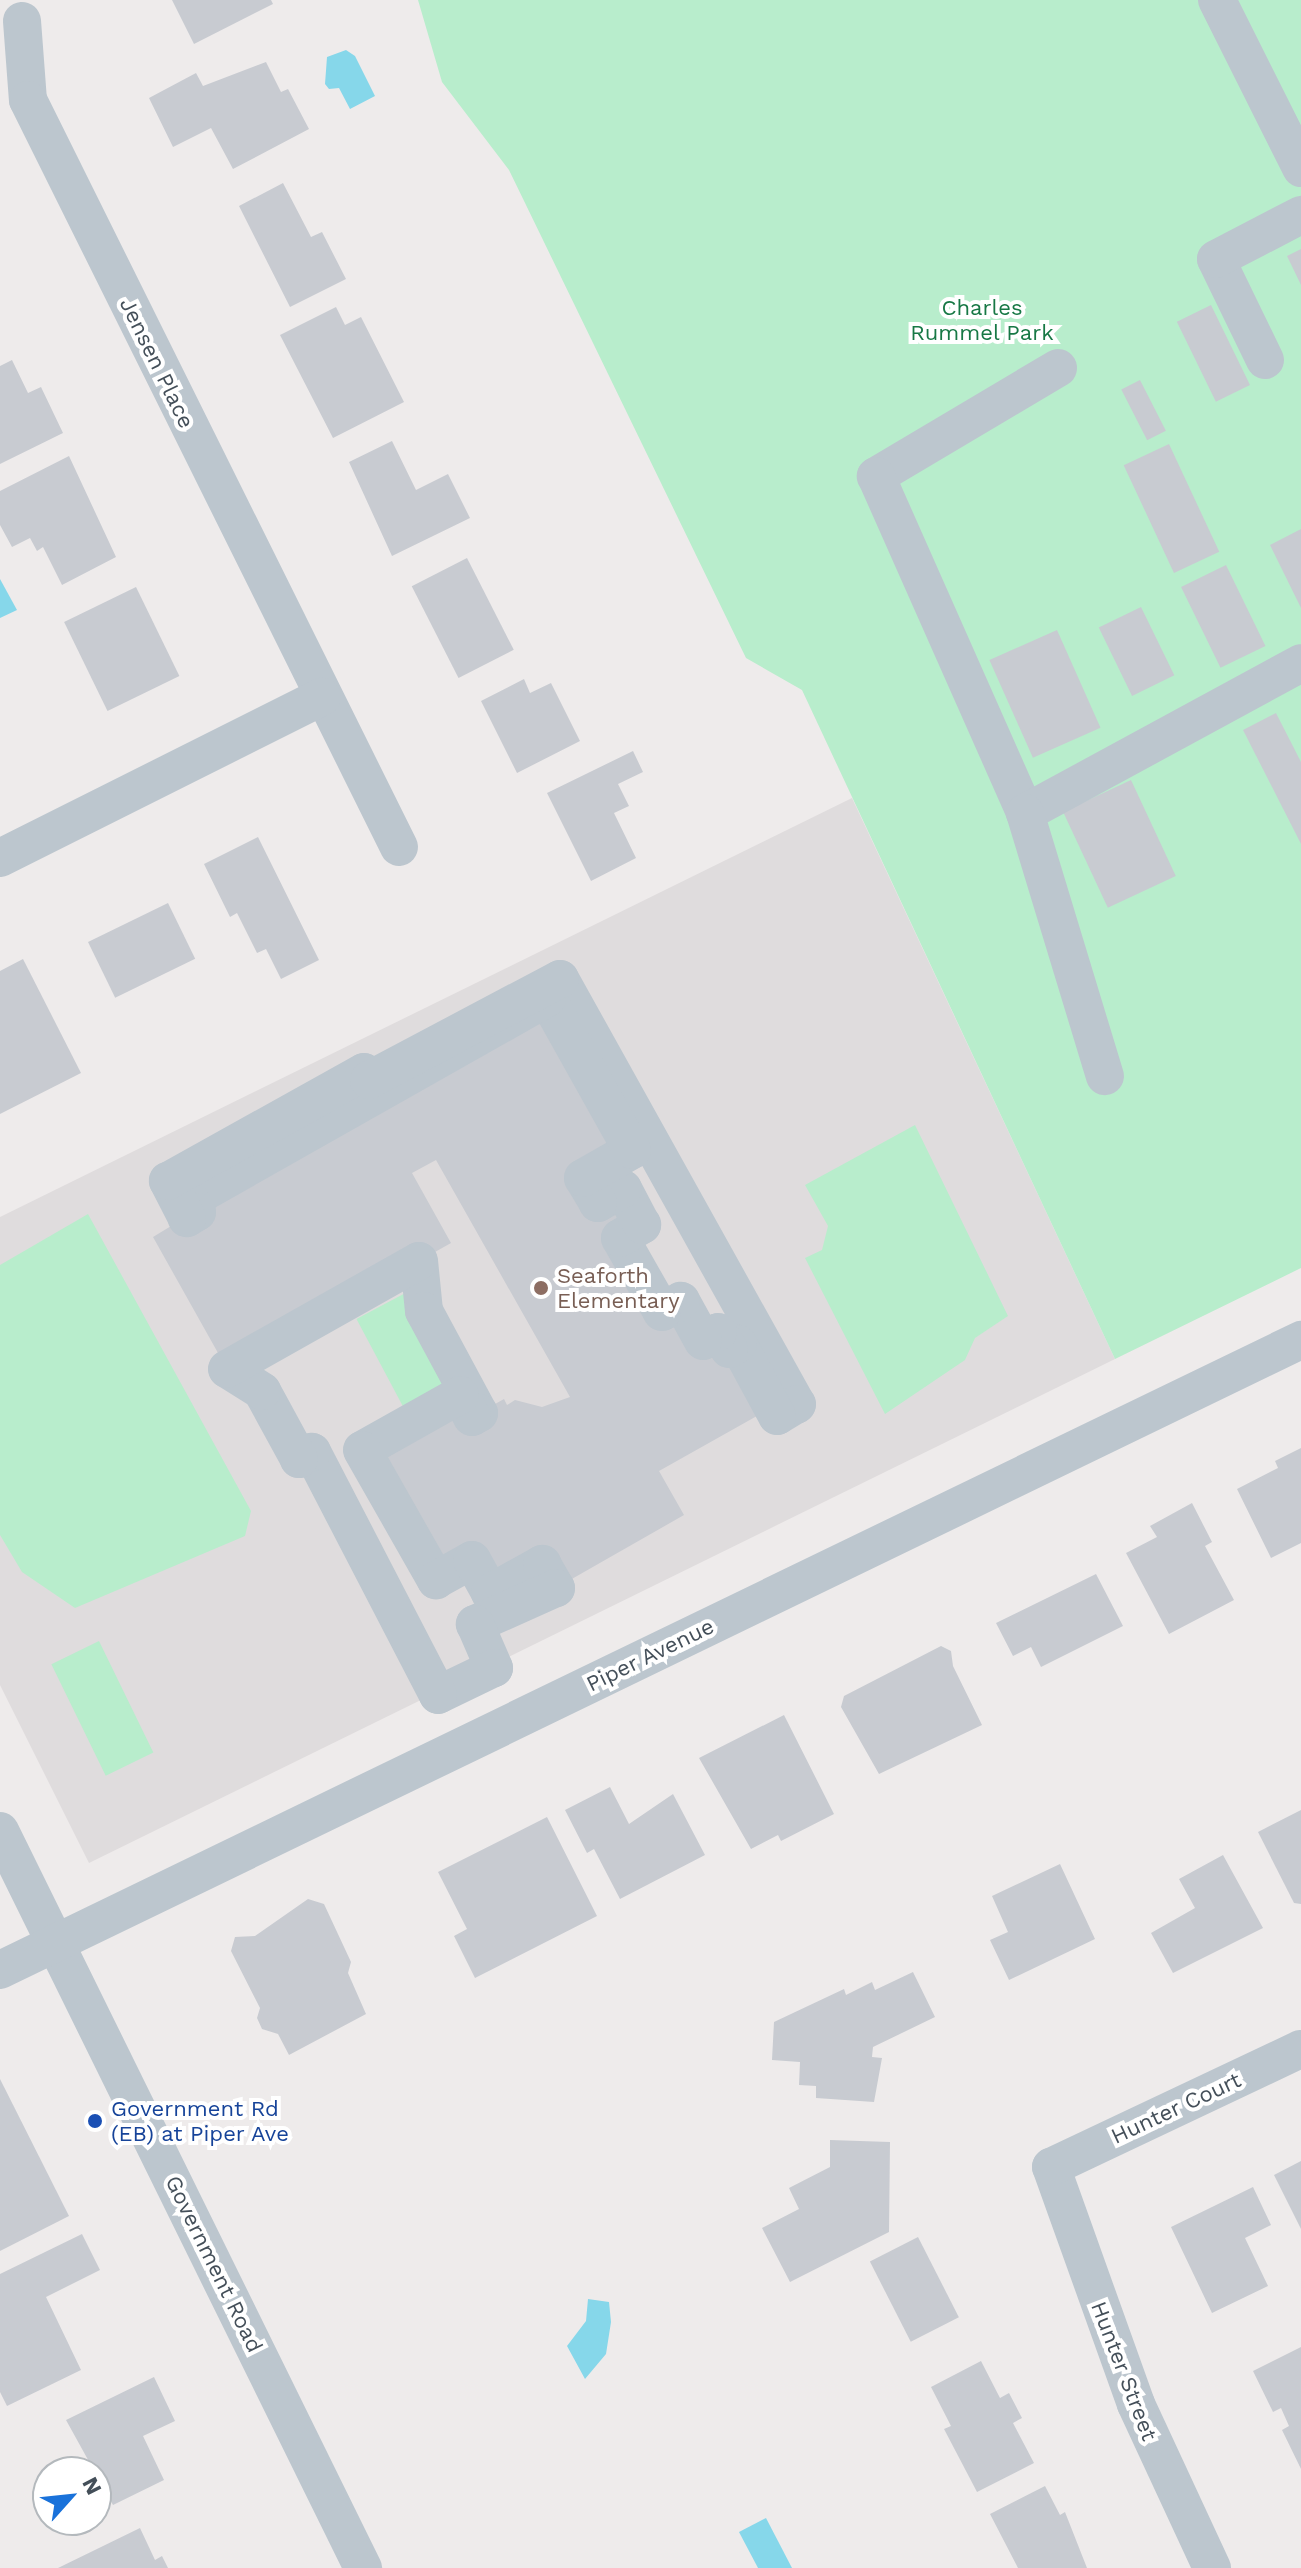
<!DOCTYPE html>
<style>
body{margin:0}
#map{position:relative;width:1301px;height:2568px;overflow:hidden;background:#eeebeb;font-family:"Work Sans",sans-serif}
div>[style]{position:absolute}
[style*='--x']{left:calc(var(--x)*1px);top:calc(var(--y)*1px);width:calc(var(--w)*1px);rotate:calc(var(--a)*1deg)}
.education>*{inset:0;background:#dfdcdd}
.green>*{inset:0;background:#b8edcc;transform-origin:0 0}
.water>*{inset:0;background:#86d7ea}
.building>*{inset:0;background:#c8cbd1;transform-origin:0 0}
.minor>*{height:38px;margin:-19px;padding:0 19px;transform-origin:19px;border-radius:19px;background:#bcc6ce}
.dots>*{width:22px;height:22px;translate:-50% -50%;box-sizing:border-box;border:4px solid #fff;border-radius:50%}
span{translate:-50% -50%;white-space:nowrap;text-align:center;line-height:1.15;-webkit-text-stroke:8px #fff;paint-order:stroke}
.park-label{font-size:22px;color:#177845}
.street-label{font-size:22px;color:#444f59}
.education-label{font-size:22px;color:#785e54}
.left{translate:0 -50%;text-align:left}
.transit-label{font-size:22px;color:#164399}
.north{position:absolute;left:32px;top:2456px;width:80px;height:80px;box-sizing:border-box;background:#fff;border:2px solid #b4b9bd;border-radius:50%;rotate:63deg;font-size:22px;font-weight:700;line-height:32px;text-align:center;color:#444f59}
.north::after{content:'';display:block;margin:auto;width:28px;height:36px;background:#1a72da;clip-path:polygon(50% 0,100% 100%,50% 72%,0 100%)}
</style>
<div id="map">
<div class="education">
<div style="clip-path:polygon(852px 798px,1115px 1359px,89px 1863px,0 1685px,0 1217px)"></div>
</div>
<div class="green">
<div style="clip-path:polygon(418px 0,1301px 0,1301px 1268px,1115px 1359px,802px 690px,746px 658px,509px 170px,442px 82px)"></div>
<div style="clip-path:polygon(915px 1125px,1008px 1316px,975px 1338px,965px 1360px,885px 1414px,805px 1258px,822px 1250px,828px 1226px,805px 1185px)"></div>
<div style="clip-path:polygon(88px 1214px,251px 1511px,245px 1536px,75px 1608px,22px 1572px,0 1535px,0 1265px)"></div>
<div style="left:413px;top:1289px;width:113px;height:64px;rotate:62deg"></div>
<div style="left:99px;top:1641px;width:124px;height:53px;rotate:64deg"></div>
</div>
<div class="water">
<div style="clip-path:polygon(346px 50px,355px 56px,375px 96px,350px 109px,339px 88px,329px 89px,325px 84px,327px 57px)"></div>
<div style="clip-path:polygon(0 579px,17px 610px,0 618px)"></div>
<div style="clip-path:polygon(588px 2299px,609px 2302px,611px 2322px,606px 2354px,585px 2379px,567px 2346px,586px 2321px)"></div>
<div style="clip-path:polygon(766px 2518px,792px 2568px,758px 2568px,739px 2532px)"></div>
</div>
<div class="building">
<div style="clip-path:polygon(172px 0,271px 0,273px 4px,194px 44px)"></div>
<div style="clip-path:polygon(266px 62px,281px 92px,288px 89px,309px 129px,233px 169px,211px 128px,173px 147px,149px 98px,196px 73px,203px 86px)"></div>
<div style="clip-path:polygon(283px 183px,311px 237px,322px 232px,346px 279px,290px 307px,239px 206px)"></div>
<div style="clip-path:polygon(1301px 249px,1301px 285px,1287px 256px)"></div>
<div style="left:1211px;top:305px;width:89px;height:38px;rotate:64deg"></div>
<div style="clip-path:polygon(336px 307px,345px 325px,361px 317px,404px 402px,333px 438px,280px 335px)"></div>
<div style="clip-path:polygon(12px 360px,28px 393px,41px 387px,63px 433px,0 464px,0 366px)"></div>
<div style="left:1140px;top:380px;width:57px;height:21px;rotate:63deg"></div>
<div style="clip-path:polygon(392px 441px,416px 490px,448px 474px,470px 518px,392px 556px,349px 462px)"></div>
<div style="left:1169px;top:444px;width:119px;height:50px;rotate:65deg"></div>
<div style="clip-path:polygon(69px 456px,116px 557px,62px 585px,43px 547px,37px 551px,30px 538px,12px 547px,0 525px,0 491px)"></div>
<div style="clip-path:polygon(1301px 529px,1301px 608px,1270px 545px)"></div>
<div style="left:467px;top:558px;width:103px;height:62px;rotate:63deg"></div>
<div style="left:1226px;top:565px;width:90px;height:50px;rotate:64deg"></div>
<div style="left:136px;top:587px;width:99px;height:80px;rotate:64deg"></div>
<div style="left:1141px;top:607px;width:76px;height:47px;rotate:64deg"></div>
<div style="left:1057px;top:630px;width:107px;height:74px;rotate:66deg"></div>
<div style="clip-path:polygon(524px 679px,530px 693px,551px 683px,580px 741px,517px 773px,481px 701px)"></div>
<div style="clip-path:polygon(1276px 713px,1301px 762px,1301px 844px,1243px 730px)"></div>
<div style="clip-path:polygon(633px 751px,643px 772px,618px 784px,629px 806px,614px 813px,636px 858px,591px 881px,547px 793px)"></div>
<div style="left:1131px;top:780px;width:106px;height:75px;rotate:65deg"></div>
<div style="clip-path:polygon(258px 837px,319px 960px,281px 979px,266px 949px,257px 953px,237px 913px,230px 917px,204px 864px)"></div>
<div style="left:168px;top:903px;width:62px;height:89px;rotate:64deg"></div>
<div style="clip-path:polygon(23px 959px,81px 1073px,0 1114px,0 971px)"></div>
<div style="clip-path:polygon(547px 998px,632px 1150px,623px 1189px,620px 1238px,773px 1407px,659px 1471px,684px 1515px,556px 1588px,490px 1593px,472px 1560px,436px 1580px,362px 1450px,460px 1395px,472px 1417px,504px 1399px,507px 1405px,515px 1400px,542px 1407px,570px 1397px,436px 1160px,412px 1173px,451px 1243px,227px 1369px,153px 1237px)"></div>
<div style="clip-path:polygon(1301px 1448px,1301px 1543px,1271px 1558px,1237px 1489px,1278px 1468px,1275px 1461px)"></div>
<div style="clip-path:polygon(1192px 1503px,1212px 1542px,1205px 1546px,1234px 1600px,1169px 1634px,1126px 1553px,1157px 1537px,1150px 1526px)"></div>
<div style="clip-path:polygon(1096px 1574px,1123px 1626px,1041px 1667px,1031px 1647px,1013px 1656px,996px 1623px)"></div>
<div style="clip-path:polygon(941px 1646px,951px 1651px,953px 1666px,982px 1725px,879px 1774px,841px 1707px,844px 1696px)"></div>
<div style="clip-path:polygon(784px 1715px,834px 1814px,781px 1841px,778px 1835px,751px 1849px,699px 1758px)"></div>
<div style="clip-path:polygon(610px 1787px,629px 1824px,673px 1794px,705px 1855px,620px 1899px,594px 1849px,587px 1853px,565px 1810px)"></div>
<div style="clip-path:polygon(1301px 1810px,1301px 1904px,1294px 1903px,1258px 1832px)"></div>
<div style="clip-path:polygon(547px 1817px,597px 1916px,475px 1978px,454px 1936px,467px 1929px,438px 1872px)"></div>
<div style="clip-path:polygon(1223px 1855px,1263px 1928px,1173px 1973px,1151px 1933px,1195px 1908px,1179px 1879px)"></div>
<div style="clip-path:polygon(1060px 1864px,1095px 1939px,1009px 1980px,990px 1940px,1008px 1932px,992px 1896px)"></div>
<div style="clip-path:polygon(308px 1899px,324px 1904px,351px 1962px,348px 1973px,366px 2014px,289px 2055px,278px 2034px,262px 2029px,257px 2018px,260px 2008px,231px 1951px,235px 1937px,255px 1936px)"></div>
<div style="clip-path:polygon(913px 1972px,935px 2017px,873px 2047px,872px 2057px,882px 2058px,874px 2102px,816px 2098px,816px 2086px,799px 2085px,800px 2062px,772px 2060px,774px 2022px,844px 1989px,846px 1995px,872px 1982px,875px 1990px)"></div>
<div style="clip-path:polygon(0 2079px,69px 2216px,0 2251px)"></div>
<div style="clip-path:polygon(830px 2140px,890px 2142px,889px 2232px,790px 2282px,762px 2228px,799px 2209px,789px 2188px,830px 2167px)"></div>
<div style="clip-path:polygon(1301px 2161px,1301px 2229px,1274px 2175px)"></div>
<div style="clip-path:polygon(1253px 2187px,1271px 2225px,1245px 2238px,1268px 2286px,1212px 2313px,1171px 2227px)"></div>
<div style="clip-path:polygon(82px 2234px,100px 2270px,46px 2297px,81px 2370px,7px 2406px,0 2392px,0 2274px)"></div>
<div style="left:918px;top:2237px;width:90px;height:54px;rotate:63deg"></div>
<div style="clip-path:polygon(1301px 2347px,1301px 2469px,1282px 2430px,1289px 2426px,1281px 2408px,1273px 2412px,1253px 2371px)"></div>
<div style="clip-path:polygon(981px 2361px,1000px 2398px,1009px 2393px,1022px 2418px,1013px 2423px,1034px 2463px,977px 2492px,944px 2429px,951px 2426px,931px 2387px)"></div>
<div style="clip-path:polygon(154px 2377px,175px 2421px,143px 2436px,164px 2480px,113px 2505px,66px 2420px)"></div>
<div style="clip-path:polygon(1045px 2486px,1060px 2515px,1065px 2512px,1087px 2568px,1018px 2568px,990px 2514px)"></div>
<div style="clip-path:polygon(140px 2528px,155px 2560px,162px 2556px,168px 2568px,58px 2568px)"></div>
</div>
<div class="minor">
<div style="--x:1217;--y:0;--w:188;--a:63.4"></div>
<div style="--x:22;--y:21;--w:79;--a:85.7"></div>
<div style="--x:28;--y:100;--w:834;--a:63.59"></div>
<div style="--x:1265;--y:360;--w:112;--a:-115.9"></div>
<div style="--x:1216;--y:259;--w:96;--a:-27.4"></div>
<div style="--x:1058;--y:368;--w:212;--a:149.3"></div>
<div style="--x:876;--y:476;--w:368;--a:66.1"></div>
<div style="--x:1025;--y:813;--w:314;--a:-28.5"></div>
<div style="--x:1025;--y:813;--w:275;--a:73.1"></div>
<div style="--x:0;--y:858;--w:360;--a:-26.6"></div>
<div style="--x:560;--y:979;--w:487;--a:60.9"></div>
<div style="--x:797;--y:1404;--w:23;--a:149"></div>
<div style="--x:777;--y:1416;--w:82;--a:-118.4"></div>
<div style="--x:738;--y:1344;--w:10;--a:151"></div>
<div style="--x:729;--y:1349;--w:20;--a:-123"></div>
<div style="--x:718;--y:1332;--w:17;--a:149"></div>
<div style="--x:703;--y:1341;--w:46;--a:-118.8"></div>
<div style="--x:681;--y:1301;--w:22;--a:150"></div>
<div style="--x:662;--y:1312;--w:85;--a:-119.6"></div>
<div style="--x:620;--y:1238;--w:26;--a:-31"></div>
<div style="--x:642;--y:1225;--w:41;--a:-117.8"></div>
<div style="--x:623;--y:1189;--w:29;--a:151"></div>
<div style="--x:598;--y:1203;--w:29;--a:-121"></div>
<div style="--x:583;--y:1178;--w:56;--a:-29.7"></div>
<div style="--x:632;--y:1150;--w:174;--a:-119.2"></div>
<div style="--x:547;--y:998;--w:410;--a:150.5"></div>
<div style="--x:190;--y:1200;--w:14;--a:60"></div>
<div style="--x:197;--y:1212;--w:12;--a:149"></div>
<div style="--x:187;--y:1218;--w:42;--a:-117.2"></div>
<div style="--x:168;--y:1181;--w:224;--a:-29.1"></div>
<div style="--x:364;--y:1072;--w:9;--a:58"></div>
<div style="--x:369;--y:1080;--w:216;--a:-27.9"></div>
<div style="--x:419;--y:1261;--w:50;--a:84.3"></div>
<div style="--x:424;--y:1311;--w:116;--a:61.7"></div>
<div style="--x:479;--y:1413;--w:8;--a:150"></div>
<div style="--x:472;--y:1417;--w:25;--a:-119"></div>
<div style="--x:460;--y:1395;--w:112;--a:150.7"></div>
<div style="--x:362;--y:1450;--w:150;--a:60.4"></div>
<div style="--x:436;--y:1580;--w:41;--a:-29.1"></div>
<div style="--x:472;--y:1560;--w:38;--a:61"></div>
<div style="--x:490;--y:1593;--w:60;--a:-29.1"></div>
<div style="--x:542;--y:1564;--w:28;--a:60"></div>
<div style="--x:556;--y:1588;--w:89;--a:156"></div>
<div style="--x:475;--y:1624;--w:48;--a:66.6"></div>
<div style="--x:494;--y:1668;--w:62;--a:154.3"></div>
<div style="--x:438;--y:1695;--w:274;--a:-117.4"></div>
<div style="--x:312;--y:1452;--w:15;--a:152"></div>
<div style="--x:299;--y:1459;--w:77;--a:-118.6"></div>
<div style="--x:262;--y:1391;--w:41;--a:-147.8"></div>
<div style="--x:227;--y:1369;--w:220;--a:-29.4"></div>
<div style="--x:0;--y:1831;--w:822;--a:63.78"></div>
<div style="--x:0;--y:1970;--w:1446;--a:-25.84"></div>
<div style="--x:1212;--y:2568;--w:181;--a:-114.9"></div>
<div style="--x:1136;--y:2404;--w:252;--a:-109.7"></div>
<div style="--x:1051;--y:2167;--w:276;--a:-25.3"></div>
</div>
<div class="dots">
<div style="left:541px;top:1288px;background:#8d6e63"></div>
<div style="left:95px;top:2121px;background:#1a4fb4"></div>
</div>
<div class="park-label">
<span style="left:982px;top:320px">Charles<br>Rummel Park</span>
</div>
<div class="street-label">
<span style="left:157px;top:363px;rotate:64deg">Jensen Place</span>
<span style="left:650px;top:1655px;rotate:-26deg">Piper Avenue</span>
<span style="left:1176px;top:2108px;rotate:-25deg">Hunter Court</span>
<span style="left:214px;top:2264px;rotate:64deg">Government Road</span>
<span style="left:1124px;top:2371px;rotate:69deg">Hunter Street</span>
</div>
<div class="education-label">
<span class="left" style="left:557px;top:1288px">Seaforth<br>Elementary</span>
</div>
<div class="transit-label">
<span class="left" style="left:111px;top:2121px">Government Rd<br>(EB) at Piper Ave</span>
</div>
<div class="north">N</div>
</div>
